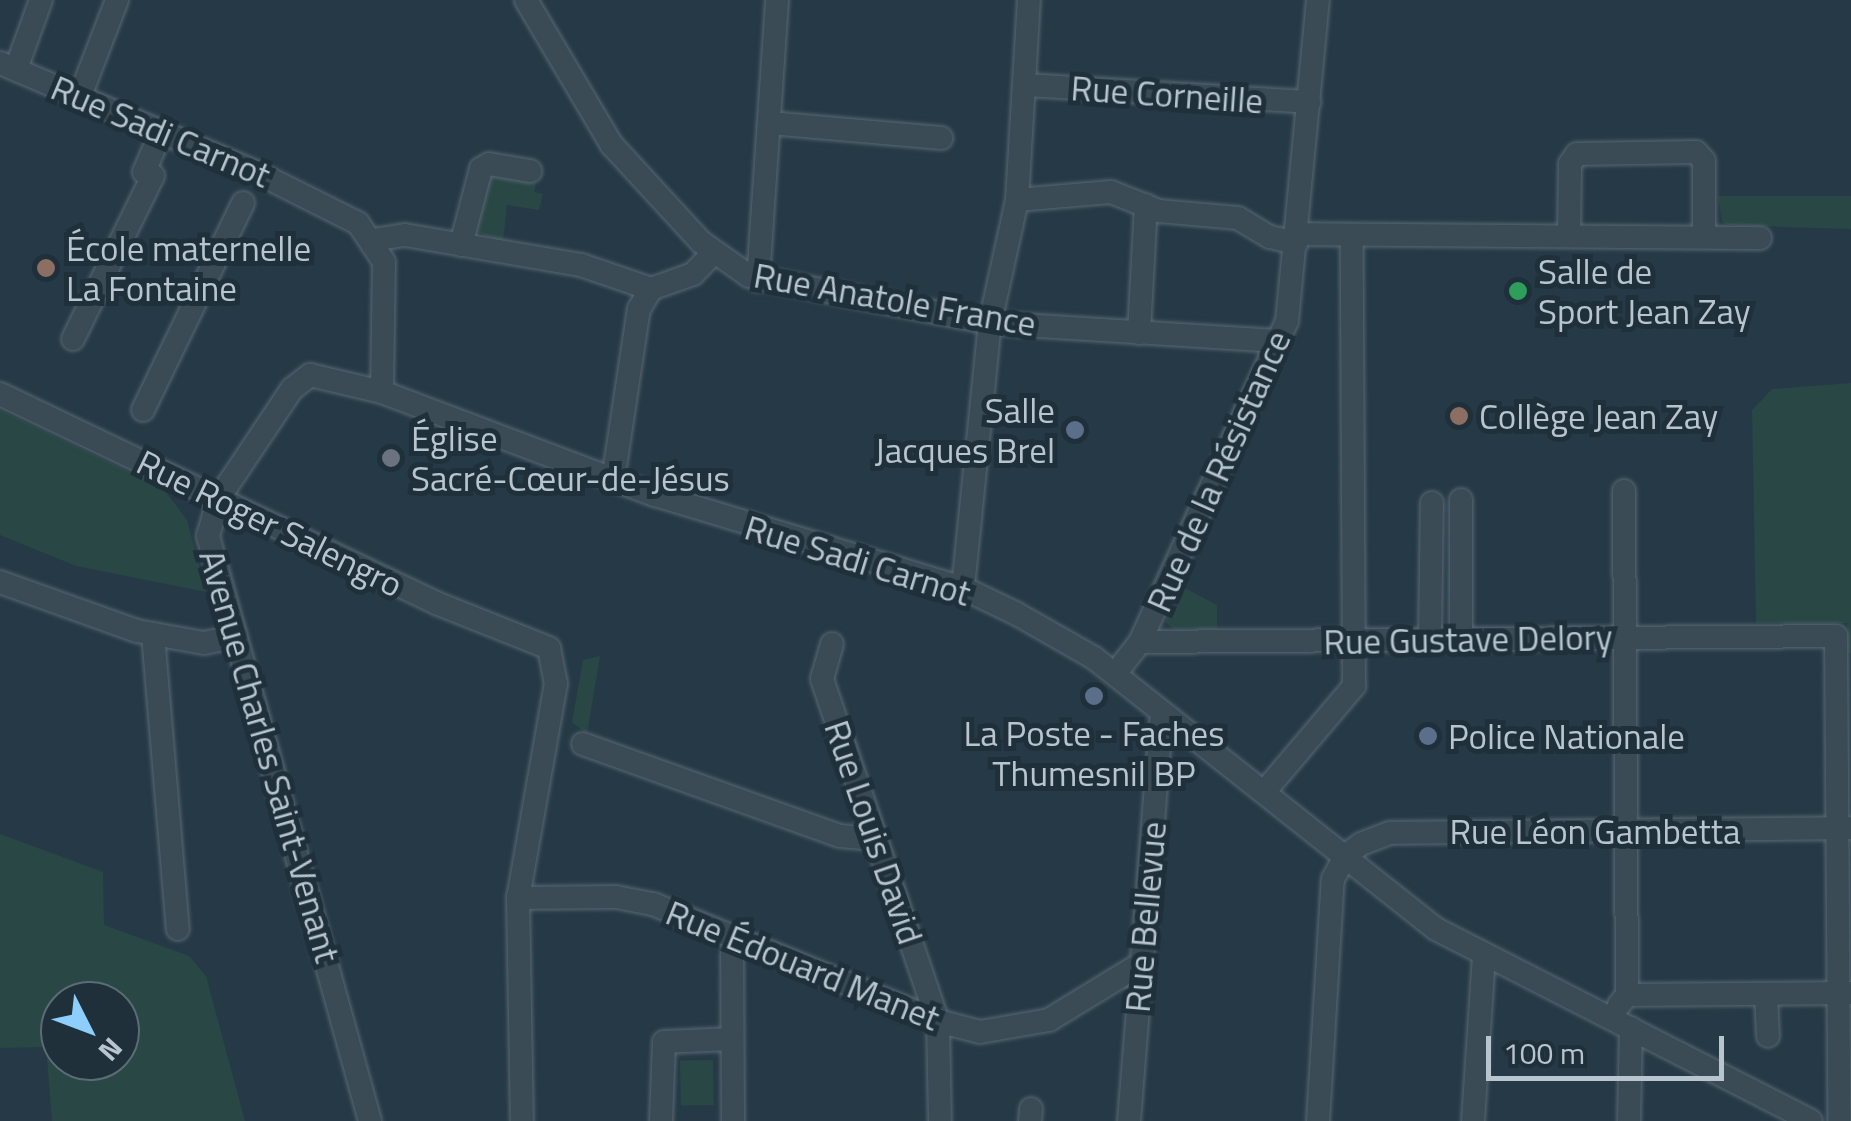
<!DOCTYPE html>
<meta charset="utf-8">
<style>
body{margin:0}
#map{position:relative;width:1851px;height:1121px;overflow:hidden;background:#253a46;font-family:"Titillium Web",sans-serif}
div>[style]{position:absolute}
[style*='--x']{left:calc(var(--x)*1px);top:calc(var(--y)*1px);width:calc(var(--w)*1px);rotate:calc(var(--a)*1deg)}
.green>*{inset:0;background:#284745;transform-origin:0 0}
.roads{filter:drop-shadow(0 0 2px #596873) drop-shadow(0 0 2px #596873)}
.minor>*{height:22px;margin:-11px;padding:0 11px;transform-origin:11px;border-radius:11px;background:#3a4b56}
.dots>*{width:28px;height:28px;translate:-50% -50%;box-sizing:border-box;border:5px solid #1f303b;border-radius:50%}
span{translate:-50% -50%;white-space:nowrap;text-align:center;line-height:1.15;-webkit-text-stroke:10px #1f303b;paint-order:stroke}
.street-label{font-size:35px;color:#b8c5cf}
.poi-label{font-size:35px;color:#b8c5cf}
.left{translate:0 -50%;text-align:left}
.right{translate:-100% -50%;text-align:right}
.north{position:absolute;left:40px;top:981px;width:100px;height:100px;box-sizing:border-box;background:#1f303b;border:2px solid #5c6c76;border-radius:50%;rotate:132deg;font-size:28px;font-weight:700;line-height:40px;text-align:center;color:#b8c5cf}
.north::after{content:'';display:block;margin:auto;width:35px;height:45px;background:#8dceff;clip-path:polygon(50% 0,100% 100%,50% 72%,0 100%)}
.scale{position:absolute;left:1486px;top:1036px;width:238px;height:45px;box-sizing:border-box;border:5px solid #b8c5cf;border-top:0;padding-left:12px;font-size:30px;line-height:35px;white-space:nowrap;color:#b8c5cf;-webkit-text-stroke:8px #1f303b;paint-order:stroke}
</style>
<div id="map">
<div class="green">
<div style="clip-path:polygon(494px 175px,536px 183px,534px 192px,543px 194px,539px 210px,507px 205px,503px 243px,474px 230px,487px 177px)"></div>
<div style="clip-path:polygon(1718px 196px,1851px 196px,1851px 229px,1728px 225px,1722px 222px)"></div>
<div style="clip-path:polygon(1851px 383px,1851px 653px,1848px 653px,1847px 623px,1756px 623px,1752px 410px,1772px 389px)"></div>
<div style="clip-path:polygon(0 410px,163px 488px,187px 520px,206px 592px,76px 566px,0 535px)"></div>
<div style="clip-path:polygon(1181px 586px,1217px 605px,1217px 629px,1175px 630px,1165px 622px)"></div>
<div style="clip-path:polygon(600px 656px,587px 734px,572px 722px,583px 660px)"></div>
<div style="clip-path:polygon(evenodd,0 834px,103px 872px,104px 925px,189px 956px,206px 976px,245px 1121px,52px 1121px,46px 1047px,0 1048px,0 834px,120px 1001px,120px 1061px,60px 1061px,60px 1001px,120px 1001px)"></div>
<div style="left:713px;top:1060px;width:45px;height:33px;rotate:89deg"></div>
</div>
<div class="roads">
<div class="minor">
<div style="--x:526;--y:0;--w:167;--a:59.4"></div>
<div style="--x:611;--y:144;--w:133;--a:47.4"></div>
<div style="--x:701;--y:242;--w:59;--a:35.3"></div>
<div style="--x:749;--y:276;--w:246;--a:11"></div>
<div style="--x:990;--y:323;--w:289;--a:3.6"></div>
<div style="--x:0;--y:63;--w:278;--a:23.1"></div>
<div style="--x:256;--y:172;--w:114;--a:26.6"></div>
<div style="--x:358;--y:223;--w:47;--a:56.3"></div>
<div style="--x:384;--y:262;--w:130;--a:90.9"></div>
<div style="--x:16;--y:69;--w:73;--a:-70.1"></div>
<div style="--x:1024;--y:85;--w:286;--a:3.4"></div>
<div style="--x:80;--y:96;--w:103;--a:-68.9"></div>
<div style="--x:769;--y:123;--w:173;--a:5"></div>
<div style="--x:1017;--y:200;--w:94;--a:-4.9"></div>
<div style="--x:1111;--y:192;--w:52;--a:21.6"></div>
<div style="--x:1159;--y:211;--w:79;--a:5.1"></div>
<div style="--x:1238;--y:218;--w:37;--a:31"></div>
<div style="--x:1270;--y:237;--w:27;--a:13"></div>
<div style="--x:1298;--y:234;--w:462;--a:0.5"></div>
<div style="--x:1569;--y:236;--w:72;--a:-89.2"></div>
<div style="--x:1570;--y:164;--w:12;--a:-55"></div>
<div style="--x:1577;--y:154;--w:119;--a:-1"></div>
<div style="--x:1696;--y:152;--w:12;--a:48"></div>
<div style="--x:1704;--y:161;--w:76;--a:90"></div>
<div style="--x:373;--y:240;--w:32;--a:-9"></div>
<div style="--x:405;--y:235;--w:179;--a:9.7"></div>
<div style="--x:581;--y:265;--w:74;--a:18.9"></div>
<div style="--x:651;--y:289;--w:45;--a:-19.7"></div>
<div style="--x:693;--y:274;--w:29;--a:-46"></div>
<div style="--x:461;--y:245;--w:79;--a:-75.3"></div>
<div style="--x:481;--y:169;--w:9;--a:-32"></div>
<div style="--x:489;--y:164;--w:42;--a:9.7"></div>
<div style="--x:758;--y:280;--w:281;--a:-86.1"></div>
<div style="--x:1139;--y:333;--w:128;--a:-86.9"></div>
<div style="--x:73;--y:339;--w:182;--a:-63.9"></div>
<div style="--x:153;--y:176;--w:10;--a:-156"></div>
<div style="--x:144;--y:172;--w:46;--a:-66.8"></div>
<div style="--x:0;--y:394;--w:484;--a:25.6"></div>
<div style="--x:436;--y:603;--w:122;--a:21.7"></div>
<div style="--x:549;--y:648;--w:36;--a:79"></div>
<div style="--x:556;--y:683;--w:218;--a:100"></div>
<div style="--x:518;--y:898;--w:223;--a:89"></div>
<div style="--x:143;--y:410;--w:230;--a:-64.2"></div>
<div style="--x:613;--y:480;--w:173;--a:-81.4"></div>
<div style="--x:639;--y:309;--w:23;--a:-59"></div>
<div style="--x:1624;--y:491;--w:504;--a:89.66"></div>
<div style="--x:1461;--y:500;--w:139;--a:90"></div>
<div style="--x:0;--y:582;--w:145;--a:19.7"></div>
<div style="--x:137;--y:631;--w:68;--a:10.2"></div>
<div style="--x:204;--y:643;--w:33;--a:-12"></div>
<div style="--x:963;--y:588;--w:266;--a:-84.2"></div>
<div style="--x:990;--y:323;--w:126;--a:-77.6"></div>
<div style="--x:1017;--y:200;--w:200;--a:-86.6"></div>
<div style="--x:153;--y:634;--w:296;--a:85.2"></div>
<div style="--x:1430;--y:639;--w:136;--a:-89.2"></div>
<div style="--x:1140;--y:642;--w:353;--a:-65.4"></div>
<div style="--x:1287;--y:321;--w:322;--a:-84.5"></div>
<div style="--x:832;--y:644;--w:36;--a:106"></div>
<div style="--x:822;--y:679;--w:361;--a:71.3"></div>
<div style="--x:938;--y:1021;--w:100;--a:88.9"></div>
<div style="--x:1115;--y:674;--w:41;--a:-52"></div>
<div style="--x:1140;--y:642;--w:696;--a:-0.49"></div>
<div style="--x:1836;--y:636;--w:485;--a:89.6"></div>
<div style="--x:583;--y:744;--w:273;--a:19.7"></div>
<div style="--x:840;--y:836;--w:37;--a:5"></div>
<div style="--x:1265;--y:791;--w:138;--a:-49.7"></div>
<div style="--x:1354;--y:686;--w:451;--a:-90.3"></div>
<div style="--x:518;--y:898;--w:98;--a:-0.6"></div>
<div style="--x:616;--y:897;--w:38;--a:11"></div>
<div style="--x:653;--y:904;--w:308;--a:22.3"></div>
<div style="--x:938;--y:1021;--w:43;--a:14.7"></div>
<div style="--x:980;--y:1032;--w:70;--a:-9.9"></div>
<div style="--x:1049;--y:1020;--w:109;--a:-31.5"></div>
<div style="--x:1766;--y:994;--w:42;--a:87.3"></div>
<div style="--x:1619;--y:1005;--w:13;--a:-51"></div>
<div style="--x:1627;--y:995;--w:224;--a:-0.5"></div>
<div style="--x:370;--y:1121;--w:607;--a:-105.48"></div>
<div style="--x:208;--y:536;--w:40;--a:-74"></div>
<div style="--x:219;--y:498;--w:131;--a:-56.2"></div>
<div style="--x:292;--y:389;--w:23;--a:-38"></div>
<div style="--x:310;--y:375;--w:74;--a:13.3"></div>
<div style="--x:382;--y:392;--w:292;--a:20.7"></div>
<div style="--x:655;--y:495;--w:322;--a:16.8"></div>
<div style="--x:963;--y:588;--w:60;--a:25.7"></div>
<div style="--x:1017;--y:614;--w:89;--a:29.7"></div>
<div style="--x:1094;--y:658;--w:436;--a:38.4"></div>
<div style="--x:1436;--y:929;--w:421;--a:27.1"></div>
<div style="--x:661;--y:1121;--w:79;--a:-87.8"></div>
<div style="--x:664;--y:1042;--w:68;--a:-2.5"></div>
<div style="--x:733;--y:1121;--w:165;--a:-90.3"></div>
<div style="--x:732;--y:956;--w:20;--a:-75"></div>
<div style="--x:1030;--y:1121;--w:12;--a:-85"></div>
<div style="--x:1129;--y:1121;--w:409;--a:-85.4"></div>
<div style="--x:1318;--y:1121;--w:242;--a:-86.5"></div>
<div style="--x:1333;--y:879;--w:26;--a:-62"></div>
<div style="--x:1345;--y:856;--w:20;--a:-37"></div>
<div style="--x:1361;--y:844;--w:31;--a:-21"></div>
<div style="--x:1390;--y:833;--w:461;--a:-0.6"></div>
<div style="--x:1473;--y:1121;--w:167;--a:-86.2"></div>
<div style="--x:1629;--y:1121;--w:93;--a:-88.8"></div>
</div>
</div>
<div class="dots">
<div style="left:46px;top:268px;background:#8d6e63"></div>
<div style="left:1518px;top:291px;background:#2e9e5b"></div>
<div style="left:1459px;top:416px;background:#8d6e63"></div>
<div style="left:1075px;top:430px;background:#5c6f8a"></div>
<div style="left:391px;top:458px;background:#6b7280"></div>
<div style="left:1094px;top:696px;background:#5c6f8a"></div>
<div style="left:1428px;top:736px;background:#5c6f8a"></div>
</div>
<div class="street-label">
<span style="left:1167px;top:94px;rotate:4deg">Rue Corneille</span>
<span style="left:161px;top:131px;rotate:23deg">Rue Sadi Carnot</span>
<span style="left:895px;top:299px;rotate:10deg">Rue Anatole France</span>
<span style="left:1218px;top:471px;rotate:-66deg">Rue de la Résistance</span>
<span style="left:270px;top:523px;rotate:26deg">Rue Roger Salengro</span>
<span style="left:858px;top:560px;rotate:17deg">Rue Sadi Carnot</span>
<span style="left:1468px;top:639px;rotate:-1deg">Rue Gustave Delory</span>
<span style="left:270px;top:756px;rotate:74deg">Avenue Charles Saint-Venant</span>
<span style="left:1595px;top:831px">Rue Léon Gambetta</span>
<span style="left:874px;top:832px;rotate:71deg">Rue Louis David</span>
<span style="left:1145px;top:917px;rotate:-85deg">Rue Bellevue</span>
<span style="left:803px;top:965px;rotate:22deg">Rue Édouard Manet</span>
</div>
<div class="poi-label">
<span class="left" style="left:66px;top:268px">École maternelle<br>La Fontaine</span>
<span class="left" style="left:1538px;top:291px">Salle de<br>Sport Jean Zay</span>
<span class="right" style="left:1055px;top:430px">Salle<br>Jacques Brel</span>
<span class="left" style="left:1479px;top:416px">Collège Jean Zay</span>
<span class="left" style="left:411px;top:458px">Église<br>Sacré-Cœur-de-Jésus</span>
<span style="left:1094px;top:753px">La Poste - Faches<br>Thumesnil BP</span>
<span class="left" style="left:1448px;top:736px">Police Nationale</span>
</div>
<div class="north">N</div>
<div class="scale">100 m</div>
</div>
